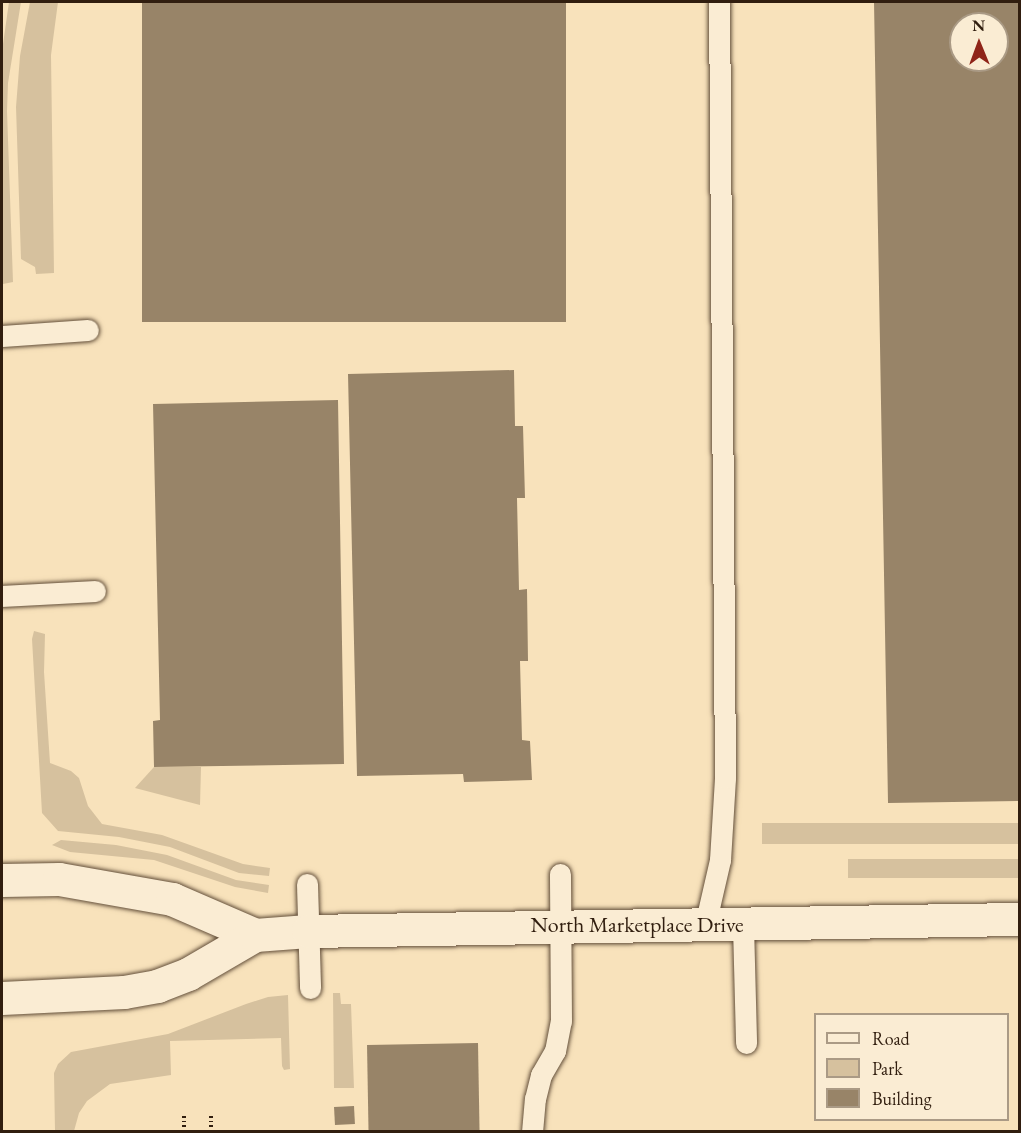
<!DOCTYPE html>
<style>
body{margin:0}
#map{position:relative;width:1021px;height:1133px;overflow:hidden;background:#f8e2bb;font-family:"EB Garamond",serif}
div>[style]{position:absolute}
[style*='--x']{left:calc(var(--x)*1px);top:calc(var(--y)*1px);width:calc(var(--w)*1px);rotate:calc(var(--a)*1deg)}
.green>*{inset:0;background:#d6c19e;transform-origin:0 0}
.building>*{inset:0;background:#988468;transform-origin:0 0}
.path>*{height:4px;margin-top:-2px;transform-origin:0;background:repeating-linear-gradient(90deg,#311e0f 0 1.5px,transparent 0 4.5px)}
.roads{filter:drop-shadow(0 0 2px #634f3a) drop-shadow(0 0 2px #634f3a)}
.service>*{height:21px;margin:-10.5px;padding:0 10.5px;transform-origin:10.5px;border-radius:10.5px;background:#faecd3}
.tertiary>*{height:33px;margin:-16.5px;padding:0 16.5px;transform-origin:16.5px;border-radius:16.5px;background:#faecd3}
span{translate:-50% -50%;white-space:nowrap;text-align:center;line-height:1.15;-webkit-text-stroke:5px #faecd3;paint-order:stroke}
.street-label{font-size:22px;color:#311e0f}
.frame{position:absolute;inset:0;border:3px solid #311e0f;pointer-events:none}
.legend{position:absolute;left:814px;top:1013px;width:195px;height:108px;box-sizing:border-box;background:#faecd3;border:2px solid #aa9a85;margin:0;padding:8px 10px;list-style:none;font-size:18px;color:#311e0f}
.legend li{display:flex;align-items:center;gap:12px;height:30px}
.legend b{width:30px;border:2px solid #aa9a85}
.north{position:absolute;left:949px;top:12px;width:60px;height:60px;box-sizing:border-box;background:#faecd3;border:2px solid #aa9a85;border-radius:50%;rotate:359deg;font-size:16px;font-weight:700;line-height:24px;text-align:center;color:#311e0f}
.north::after{content:'';display:block;margin:auto;width:21px;height:27px;background:#8f2418;clip-path:polygon(50% 0,100% 100%,50% 72%,0 100%)}
</style>
<div id="map">
<div class="green">
<div style="clip-path:polygon(9px 2px,21px 2px,8px 83px,7px 111px,13px 282px,3px 284px,2px 51px)"></div>
<div style="clip-path:polygon(30px 2px,58px 2px,51px 55px,54px 273px,36px 274px,35px 267px,21px 259px,16px 107px,20px 56px)"></div>
<div style="clip-path:polygon(34px 631px,45px 634px,44px 672px,50px 763px,71px 771px,79px 778px,88px 806px,102px 824px,162px 835px,243px 864px,270px 868px,269px 876px,239px 873px,170px 847px,119px 837px,58px 831px,42px 813px,32px 639px)"></div>
<div style="clip-path:polygon(154px 767px,201px 767px,200px 805px,135px 788px)"></div>
<div style="left:1019px;top:823px;width:21px;height:257px;rotate:90deg"></div>
<div style="clip-path:polygon(61px 840px,116px 845px,167px 855px,236px 880px,269px 885px,268px 893px,235px 887px,154px 860px,70px 852px,52px 845px)"></div>
<div style="left:1019px;top:859px;width:19px;height:171px;rotate:90deg"></div>
<div style="clip-path:polygon(333px 993px,340px 993px,341px 1004px,351px 1004px,354px 1088px,334px 1088px)"></div>
<div style="clip-path:polygon(288px 995px,290px 1069px,284px 1070px,282px 1066px,281px 1038px,170px 1041px,171px 1075px,110px 1084px,87px 1101px,79px 1113px,74px 1131px,55px 1131px,54px 1073px,58px 1064px,71px 1052px,168px 1034px,246px 1004px,268px 997px)"></div>
</div>
<div class="building">
<div style="left:142px;top:2px;width:424px;height:320px"></div>
<div style="clip-path:polygon(evenodd,874px 2px,1020px 2px,1020px 801px,888px 803px,874px 2px,961px 24px,997px 24px,997px 60px,961px 60px,961px 24px)"></div>
<div style="clip-path:polygon(514px 370px,515px 426px,523px 426px,525px 498px,517px 498px,519px 590px,527px 589px,528px 661px,520px 661px,522px 740px,530px 741px,532px 780px,464px 782px,463px 774px,357px 776px,348px 374px)"></div>
<div style="clip-path:polygon(338px 400px,344px 764px,154px 767px,153px 721px,160px 720px,153px 404px)"></div>
<div style="left:478px;top:1043px;width:89px;height:111px;rotate:89deg"></div>
<div style="left:354px;top:1106px;width:18px;height:20px;rotate:87deg"></div>
</div>
<div class="path">
<div style="--x:184;--y:1116;--w:16;--a:90"></div>
<div style="--x:211;--y:1116;--w:16;--a:90"></div>
</div>
<div class="roads">
<div class="service">
<div style="--x:2;--y:336;--w:86;--a:-4"></div>
<div style="--x:2;--y:596;--w:93;--a:-3.1"></div>
<div style="--x:307;--y:884;--w:104;--a:88.3"></div>
<div style="--x:705;--y:925;--w:67;--a:-77"></div>
<div style="--x:720;--y:860;--w:82;--a:-86.5"></div>
<div style="--x:725;--y:778;--w:776;--a:-90.44"></div>
<div style="--x:743;--y:925;--w:118;--a:88.5"></div>
<div style="--x:532;--y:1132;--w:33;--a:-85"></div>
<div style="--x:535;--y:1099;--w:25;--a:-76"></div>
<div style="--x:541;--y:1075;--w:28;--a:-60"></div>
<div style="--x:555;--y:1051;--w:31;--a:-79"></div>
<div style="--x:561;--y:1021;--w:147;--a:-90.4"></div>
</div>
<div class="tertiary">
<div style="--x:2;--y:880;--w:57;--a:-1"></div>
<div style="--x:59;--y:879;--w:115;--a:10"></div>
<div style="--x:172;--y:899;--w:90;--a:23.4"></div>
<div style="--x:2;--y:998;--w:122;--a:-2.8"></div>
<div style="--x:124;--y:992;--w:34;--a:-10"></div>
<div style="--x:157;--y:986;--w:33;--a:-21"></div>
<div style="--x:188;--y:974;--w:78;--a:-30.2"></div>
<div style="--x:255;--y:935;--w:53;--a:-4.3"></div>
<div style="--x:308;--y:931;--w:712;--a:-0.97"></div>
</div>
</div>
<div class="street-label">
<span style="left:637px;top:925px">North Marketplace Drive</span>
</div>
<div class="frame"></div>
<ul class="legend">
<li><b style="height:8px;background:#faecd3"></b>Road</li>
<li><b style="height:16px;background:#d6c19e"></b>Park</li>
<li><b style="height:16px;background:#988468"></b>Building</li>
</ul>
<div class="north">N</div>
</div>
